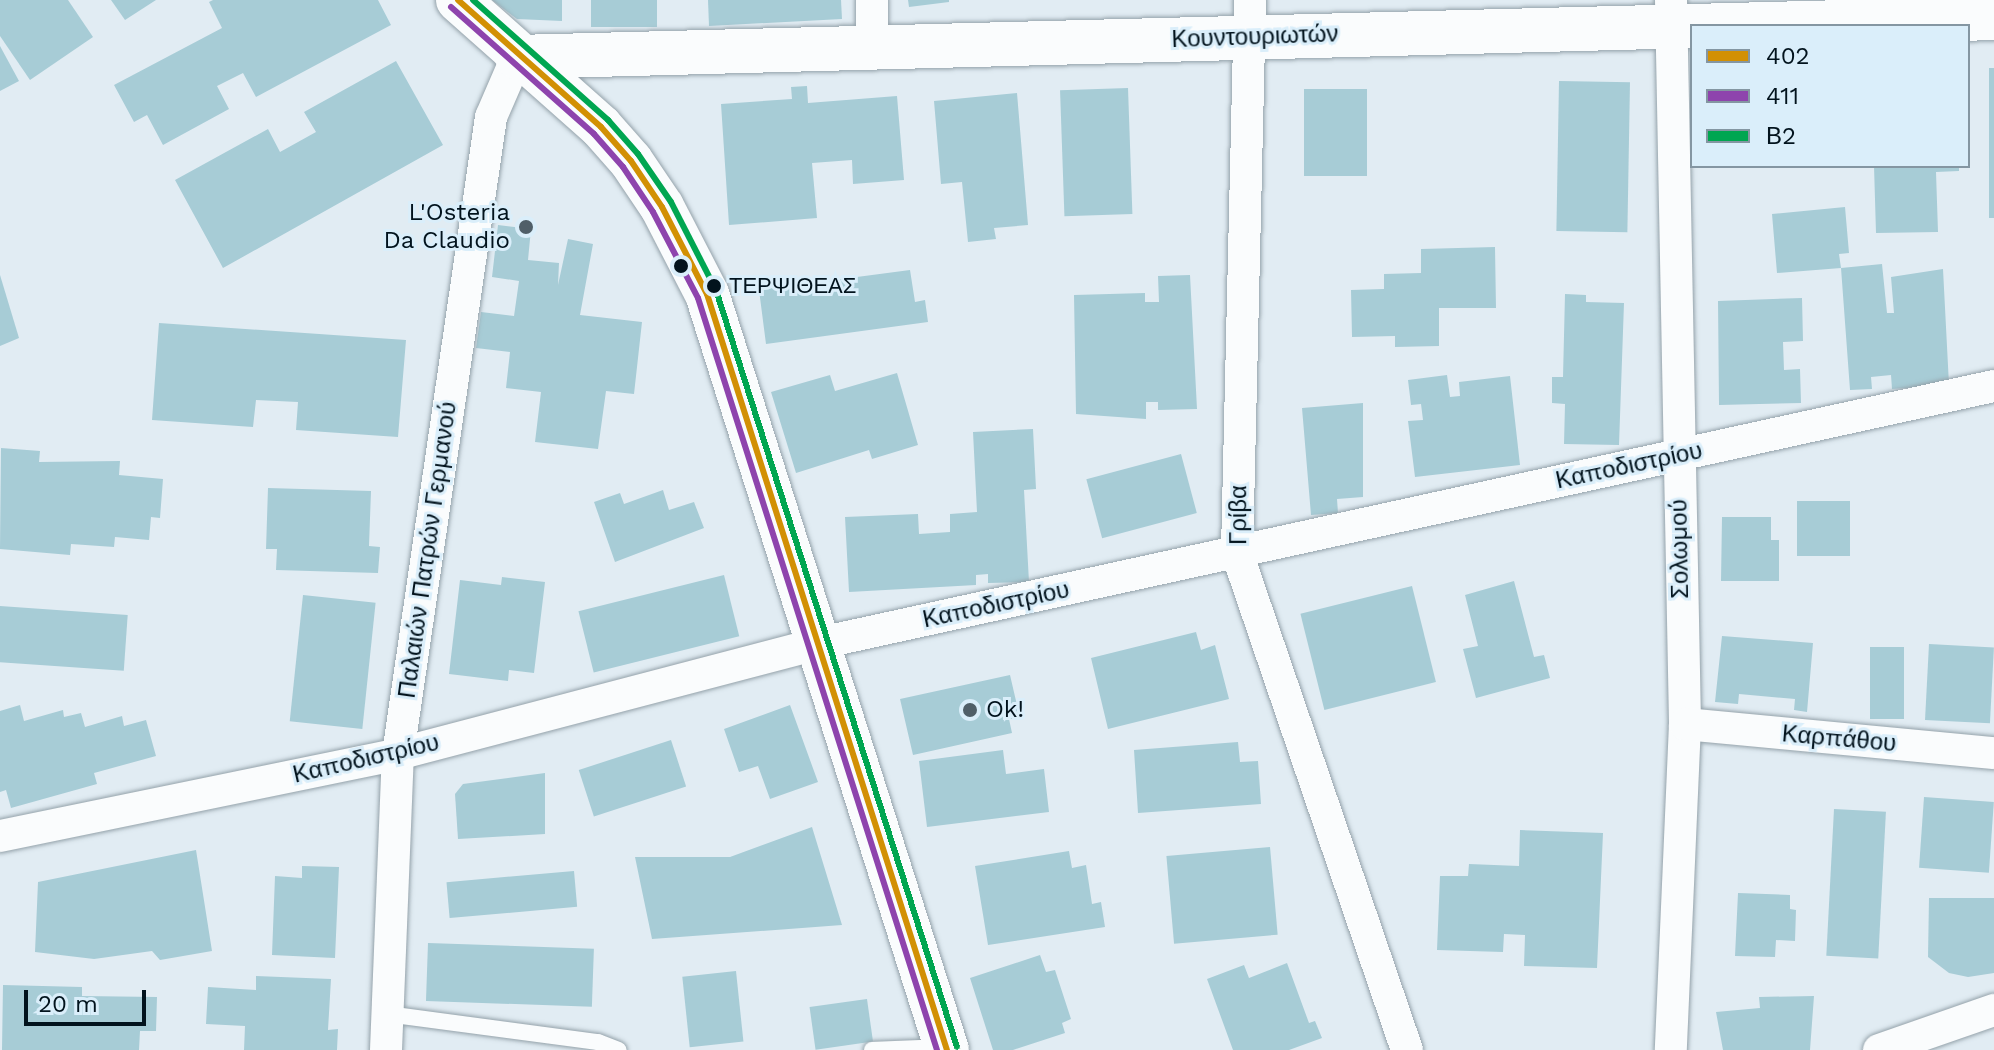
<!DOCTYPE html>
<meta charset="utf-8">
<style>
body{margin:0}
#map{position:relative;width:1994px;height:1050px;overflow:hidden;background:#e1ecf3;font-family:"Work Sans",sans-serif}
div>[style]{position:absolute}
[style*='--x']{left:calc(var(--x)*1px);top:calc(var(--y)*1px);width:calc(var(--w)*1px);rotate:calc(var(--a)*1deg)}
.building>*{inset:0;background:#a7ccd6;transform-origin:0 0}
.roads{filter:drop-shadow(0 0 2px #94a2aa) drop-shadow(0 0 2px #94a2aa)}
.lane>*{height:16px;margin:-8px;padding:0 8px;transform-origin:8px;border-radius:8px;background:#fafcfd}
.street>*{height:32px;margin:-16px;padding:0 16px;transform-origin:16px;border-radius:16px;background:#fafcfd}
.secondary>*{height:44px;margin:-22px;padding:0 22px;transform-origin:22px;border-radius:22px;background:#fafcfd}
.bus-1>*{height:6px;margin:-3px;padding:0 3px;transform-origin:3px;border-radius:3px;background:#d29004}
.bus-2>*{height:6px;margin:-3px;padding:0 3px;transform-origin:3px;border-radius:3px;background:#8e44ad}
.bus-3>*{height:6px;margin:-3px;padding:0 3px;transform-origin:3px;border-radius:3px;background:#00a651}
.dots>*{width:22px;height:22px;translate:-50% -50%;box-sizing:border-box;border:4px solid #daeefa;border-radius:50%}
span{translate:-50% -50%;white-space:nowrap;text-align:center;line-height:1.15;-webkit-text-stroke:6px #daeefa;paint-order:stroke}
.bus-label{font-size:22px;color:#02131d}
.left{translate:0 -50%;text-align:left}
.street-label{font-size:24px;color:#02131d}
.poi-label{font-size:24px;color:#02131d}
.right{translate:-100% -50%;text-align:right}
.legend{position:absolute;left:1690px;top:24px;width:280px;height:144px;box-sizing:border-box;background:#daeefa;border:2px solid #8496a2;margin:0;padding:10px 14px;list-style:none;font-size:24px;color:#02131d}
.legend li{display:flex;align-items:center;gap:16px;height:40px}
.legend b{width:40px;border:2px solid #8496a2}
.scale{position:absolute;left:24px;top:990px;width:122px;height:36px;box-sizing:border-box;border:4px solid #02131d;border-top:0;padding-left:10px;font-size:24px;line-height:28px;white-space:nowrap;color:#02131d;-webkit-text-stroke:6px #daeefa;paint-order:stroke}
</style>
<div id="map">
<div class="building">
<div style="clip-path:polygon(0 0,68px 0,93px 37px,30px 80px,0 36px)"></div>
<div style="clip-path:polygon(111px 0,156px 0,125px 20px)"></div>
<div style="clip-path:polygon(213px 0,378px 0,391px 25px,256px 97px,243px 73px,217px 86px,229px 109px,163px 145px,147px 115px,134px 122px,114px 85px,222px 28px,209px 2px)"></div>
<div style="clip-path:polygon(492px 0,562px 0,562px 21px,517px 19px)"></div>
<div style="left:591px;top:0;width:66px;height:27px"></div>
<div style="clip-path:polygon(708px 0,841px 0,842px 19px,709px 26px)"></div>
<div style="clip-path:polygon(908px 0,949px 0,949px 2px,909px 7px)"></div>
<div style="clip-path:polygon(0 46px,19px 81px,0 91px)"></div>
<div style="clip-path:polygon(396px 61px,443px 145px,223px 268px,175px 180px,268px 129px,280px 152px,316px 132px,304px 112px)"></div>
<div style="left:1989px;top:68px;width:5px;height:150px"></div>
<div style="left:1559px;top:81px;width:71px;height:150px;rotate:1deg"></div>
<div style="clip-path:polygon(807px 86px,808px 103px,897px 96px,904px 180px,853px 184px,852px 160px,812px 163px,817px 218px,729px 225px,721px 104px,792px 99px,791px 87px)"></div>
<div style="left:1128px;top:88px;width:126px;height:68px;rotate:88deg"></div>
<div style="left:1304px;top:89px;width:63px;height:87px"></div>
<div style="clip-path:polygon(1017px 93px,1028px 225px,994px 228px,996px 239px,968px 242px,962px 182px,941px 184px,934px 101px)"></div>
<div style="clip-path:polygon(1874px 166px,1959px 166px,1959px 171px,1936px 172px,1938px 232px,1876px 233px)"></div>
<div style="clip-path:polygon(1845px 207px,1849px 253px,1839px 254px,1841px 268px,1777px 273px,1772px 214px)"></div>
<div style="clip-path:polygon(498px 225px,531px 229px,528px 260px,559px 263px,558px 285px,568px 239px,593px 244px,580px 315px,642px 322px,634px 394px,606px 391px,598px 449px,535px 442px,541px 392px,506px 388px,510px 352px,476px 348px,481px 312px,514px 316px,519px 281px,492px 277px)"></div>
<div style="clip-path:polygon(1495px 247px,1496px 308px,1439px 308px,1439px 346px,1395px 347px,1395px 336px,1352px 337px,1351px 290px,1384px 289px,1384px 274px,1421px 273px,1421px 249px)"></div>
<div style="clip-path:polygon(1882px 264px,1887px 313px,1894px 313px,1891px 277px,1943px 269px,1949px 385px,1892px 389px,1891px 375px,1871px 377px,1872px 389px,1850px 390px,1841px 268px)"></div>
<div style="clip-path:polygon(910px 270px,915px 302px,925px 300px,928px 322px,766px 344px,759px 290px)"></div>
<div style="clip-path:polygon(0 275px,19px 338px,0 346px)"></div>
<div style="clip-path:polygon(1190px 275px,1197px 409px,1158px 410px,1158px 402px,1146px 402px,1146px 419px,1076px 414px,1074px 295px,1145px 293px,1145px 302px,1159px 302px,1158px 276px)"></div>
<div style="clip-path:polygon(1565px 294px,1586px 295px,1586px 302px,1624px 303px,1619px 445px,1564px 444px,1565px 404px,1552px 403px,1552px 377px,1563px 377px)"></div>
<div style="clip-path:polygon(1802px 298px,1803px 341px,1783px 342px,1784px 370px,1800px 369px,1801px 403px,1719px 405px,1718px 301px)"></div>
<div style="clip-path:polygon(159px 323px,406px 340px,398px 437px,296px 430px,298px 402px,256px 400px,253px 427px,152px 420px)"></div>
<div style="clip-path:polygon(897px 373px,918px 445px,872px 459px,869px 450px,796px 473px,771px 392px,830px 375px,835px 391px)"></div>
<div style="clip-path:polygon(1447px 375px,1450px 397px,1460px 396px,1459px 382px,1510px 376px,1520px 465px,1415px 477px,1408px 421px,1423px 420px,1421px 404px,1411px 405px,1408px 380px)"></div>
<div style="clip-path:polygon(1363px 403px,1363px 497px,1337px 499px,1338px 513px,1311px 515px,1302px 408px)"></div>
<div style="clip-path:polygon(1033px 429px,1036px 489px,1024px 490px,1029px 582px,988px 583px,988px 574px,976px 575px,976px 585px,849px 592px,845px 517px,918px 514px,919px 534px,950px 532px,950px 514px,977px 512px,973px 432px)"></div>
<div style="clip-path:polygon(1px 448px,40px 451px,39px 462px,120px 461px,119px 475px,163px 479px,160px 518px,151px 517px,149px 540px,115px 537px,114px 547px,71px 544px,70px 555px,0 549px)"></div>
<div style="left:1181px;top:454px;width:61px;height:98px;rotate:75deg"></div>
<div style="clip-path:polygon(268px 488px,371px 491px,369px 546px,380px 547px,378px 573px,276px 570px,277px 549px,266px 549px)"></div>
<div style="clip-path:polygon(663px 490px,669px 510px,694px 502px,704px 528px,615px 562px,594px 502px,620px 493px,624px 504px)"></div>
<div style="left:1797px;top:501px;width:53px;height:55px"></div>
<div style="clip-path:polygon(1722px 517px,1771px 517px,1771px 540px,1779px 540px,1779px 581px,1721px 581px)"></div>
<div style="left:724px;top:575px;width:63px;height:150px;rotate:76deg"></div>
<div style="clip-path:polygon(502px 577px,545px 582px,534px 673px,509px 670px,508px 681px,449px 674px,460px 580px,501px 585px)"></div>
<div style="clip-path:polygon(1514px 581px,1534px 657px,1544px 655px,1550px 678px,1476px 698px,1463px 649px,1478px 646px,1465px 595px)"></div>
<div style="left:1412px;top:586px;width:99px;height:115px;rotate:76deg"></div>
<div style="left:303px;top:595px;width:73px;height:127px;rotate:6deg"></div>
<div style="left:0;top:606px;width:128px;height:56px;rotate:4deg"></div>
<div style="clip-path:polygon(1196px 632px,1201px 650px,1215px 645px,1229px 699px,1108px 729px,1091px 658px)"></div>
<div style="clip-path:polygon(1722px 636px,1813px 643px,1807px 712px,1794px 710px,1795px 699px,1739px 694px,1738px 704px,1715px 702px)"></div>
<div style="left:1929px;top:644px;width:65px;height:76px;rotate:3deg"></div>
<div style="left:1870px;top:647px;width:34px;height:72px"></div>
<div style="clip-path:polygon(1010px 675px,1020px 718px,1009px 719px,1012px 733px,913px 755px,900px 699px)"></div>
<div style="clip-path:polygon(20px 705px,24px 721px,63px 710px,64px 717px,81px 713px,85px 727px,122px 716px,124px 726px,146px 720px,156px 756px,94px 773px,97px 784px,11px 808px,6px 790px,0 792px,0 711px)"></div>
<div style="clip-path:polygon(790px 705px,818px 782px,770px 799px,758px 766px,739px 772px,724px 729px)"></div>
<div style="left:671px;top:740px;width:49px;height:97px;rotate:72deg"></div>
<div style="clip-path:polygon(1238px 742px,1240px 762px,1258px 761px,1261px 804px,1138px 813px,1134px 750px)"></div>
<div style="clip-path:polygon(1003px 750px,1006px 774px,1044px 769px,1049px 812px,927px 827px,919px 761px)"></div>
<div style="clip-path:polygon(545px 773px,545px 834px,458px 839px,455px 794px,463px 784px)"></div>
<div style="left:1924px;top:797px;width:70px;height:71px;rotate:4deg"></div>
<div style="left:1834px;top:809px;width:52px;height:147px;rotate:3deg"></div>
<div style="clip-path:polygon(812px 827px,842px 925px,652px 939px,635px 857px,730px 857px)"></div>
<div style="clip-path:polygon(1520px 830px,1603px 833px,1597px 968px,1524px 966px,1525px 935px,1504px 934px,1503px 952px,1437px 950px,1440px 876px,1468px 876px,1469px 864px,1519px 866px)"></div>
<div style="left:1270px;top:847px;width:88px;height:104px;rotate:85deg"></div>
<div style="clip-path:polygon(196px 850px,212px 951px,160px 960px,152px 951px,94px 959px,35px 952px,38px 882px)"></div>
<div style="clip-path:polygon(1069px 851px,1072px 868px,1086px 865px,1092px 904px,1101px 902px,1105px 927px,988px 945px,975px 866px)"></div>
<div style="clip-path:polygon(302px 866px,339px 867px,335px 958px,272px 955px,275px 876px,302px 878px)"></div>
<div style="left:574px;top:871px;width:36px;height:128px;rotate:85deg"></div>
<div style="clip-path:polygon(1738px 893px,1790px 895px,1790px 909px,1796px 910px,1795px 941px,1776px 940px,1775px 957px,1735px 956px)"></div>
<div style="clip-path:polygon(1929px 898px,1994px 898px,1994px 973px,1968px 977px,1949px 973px,1928px 957px)"></div>
<div style="left:428px;top:943px;width:166px;height:58px;rotate:2deg"></div>
<div style="clip-path:polygon(1040px 955px,1046px 972px,1055px 970px,1071px 1019px,1062px 1023px,1065px 1033px,1013px 1050px,993px 1050px,970px 978px)"></div>
<div style="clip-path:polygon(1287px 963px,1309px 1023px,1315px 1021px,1322px 1038px,1289px 1050px,1233px 1050px,1207px 979px,1244px 965px,1249px 978px)"></div>
<div style="left:736px;top:971px;width:71px;height:54px;rotate:84deg"></div>
<div style="clip-path:polygon(256px 976px,331px 979px,328px 1030px,338px 1029px,337px 1050px,244px 1050px,245px 1026px,206px 1024px,208px 987px,256px 990px)"></div>
<div style="clip-path:polygon(3px 985px,82px 987px,82px 996px,157px 997px,156px 1031px,140px 1031px,139px 1050px,2px 1050px)"></div>
<div style="clip-path:polygon(1814px 996px,1810px 1050px,1723px 1050px,1716px 1012px,1760px 1008px,1759px 997px)"></div>
<div style="left:867px;top:999px;width:43px;height:58px;rotate:82deg"></div>
</div>
<div class="roads">
<div class="lane">
<div style="--x:387;--y:1014;--w:213;--a:7.6"></div>
<div style="--x:598;--y:1042;--w:22;--a:21"></div>
<div style="--x:872;--y:1050;--w:71;--a:-2.4"></div>
</div>
<div class="street">
<div style="--x:872;--y:0;--w:48;--a:90"></div>
<div style="--x:1250;--y:0;--w:553;--a:91.35"></div>
<div style="--x:1237;--y:553;--w:525;--a:71.12"></div>
<div style="--x:1671;--y:0;--w:724;--a:88.89"></div>
<div style="--x:1685;--y:724;--w:326;--a:92.5"></div>
<div style="--x:1685;--y:724;--w:310;--a:5.4"></div>
<div style="--x:0;--y:836;--w:406;--a:-11.6"></div>
<div style="--x:398;--y:754;--w:436;--a:-14.7"></div>
<div style="--x:820;--y:643;--w:1202;--a:-12.35"></div>
<div style="--x:386;--y:1050;--w:296;--a:-87.7"></div>
<div style="--x:398;--y:754;--w:644;--a:-81.69"></div>
<div style="--x:491;--y:117;--w:65;--a:-66.6"></div>
<div style="--x:1879;--y:1050;--w:122;--a:-19.2"></div>
</div>
<div class="secondary">
<div style="--x:458;--y:0;--w:191;--a:41.6"></div>
<div style="--x:601;--y:127;--w:45;--a:48.6"></div>
<div style="--x:631;--y:161;--w:55;--a:56"></div>
<div style="--x:662;--y:207;--w:98;--a:62.7"></div>
<div style="--x:707;--y:294;--w:793;--a:72.39"></div>
<div style="--x:517;--y:57;--w:1478;--a:-1.51"></div>
</div>
</div>
<div class="bus-1">
<div style="--x:458;--y:0;--w:191;--a:41.6"></div>
<div style="--x:601;--y:127;--w:45;--a:48.6"></div>
<div style="--x:631;--y:161;--w:55;--a:56"></div>
<div style="--x:662;--y:207;--w:98;--a:62.7"></div>
<div style="--x:707;--y:294;--w:793;--a:72.39"></div>
</div>
<div class="bus-2">
<div style="--x:451;--y:7;--w:191;--a:41.6"></div>
<div style="--x:594;--y:134;--w:44;--a:48.7"></div>
<div style="--x:623;--y:167;--w:54;--a:56.3"></div>
<div style="--x:653;--y:212;--w:97;--a:62.4"></div>
<div style="--x:698;--y:298;--w:789;--a:72.37"></div>
</div>
<div class="bus-3">
<div style="--x:473;--y:0;--w:181;--a:41.6"></div>
<div style="--x:608;--y:120;--w:45;--a:48.6"></div>
<div style="--x:638;--y:154;--w:58;--a:55.5"></div>
<div style="--x:671;--y:202;--w:99;--a:62.9"></div>
<div style="--x:716;--y:290;--w:794;--a:72.34"></div>
</div>
<div class="dots">
<div style="left:526px;top:227px;background:#505f68"></div>
<div style="left:681px;top:266px;background:#02131d"></div>
<div style="left:714px;top:286px;background:#02131d"></div>
<div style="left:970px;top:710px;background:#505f68"></div>
</div>
<div class="bus-label">
<span class="left" style="left:729px;top:286px">ΤΕΡΨΙΘΕΑΣ</span>
</div>
<div class="street-label">
<span style="left:1255px;top:37px;rotate:-2deg">Κουντουριωτών</span>
<span style="left:1629px;top:466px;rotate:-12deg">Καποδιστρίου</span>
<span style="left:1239px;top:515px;rotate:-90deg">Γρίβα</span>
<span style="left:1680px;top:549px;rotate:-91deg">Σολωμού</span>
<span style="left:428px;top:550px;rotate:-82deg">Παλαιών Πατρών Γερμανού</span>
<span style="left:996px;top:605px;rotate:-12deg">Καποδιστρίου</span>
<span style="left:1839px;top:739px;rotate:5deg">Καρπάθου</span>
<span style="left:366px;top:759px;rotate:-13deg">Καποδιστρίου</span>
</div>
<div class="poi-label">
<span class="right" style="left:510px;top:227px">L'Osteria<br>Da Claudio</span>
<span class="left" style="left:986px;top:710px">Ok!</span>
</div>
<ul class="legend">
<li><b style="height:10px;background:#d29004"></b>402</li>
<li><b style="height:10px;background:#8e44ad"></b>411</li>
<li><b style="height:10px;background:#00a651"></b>Β2</li>
</ul>
<div class="scale">20 m</div>
</div>
